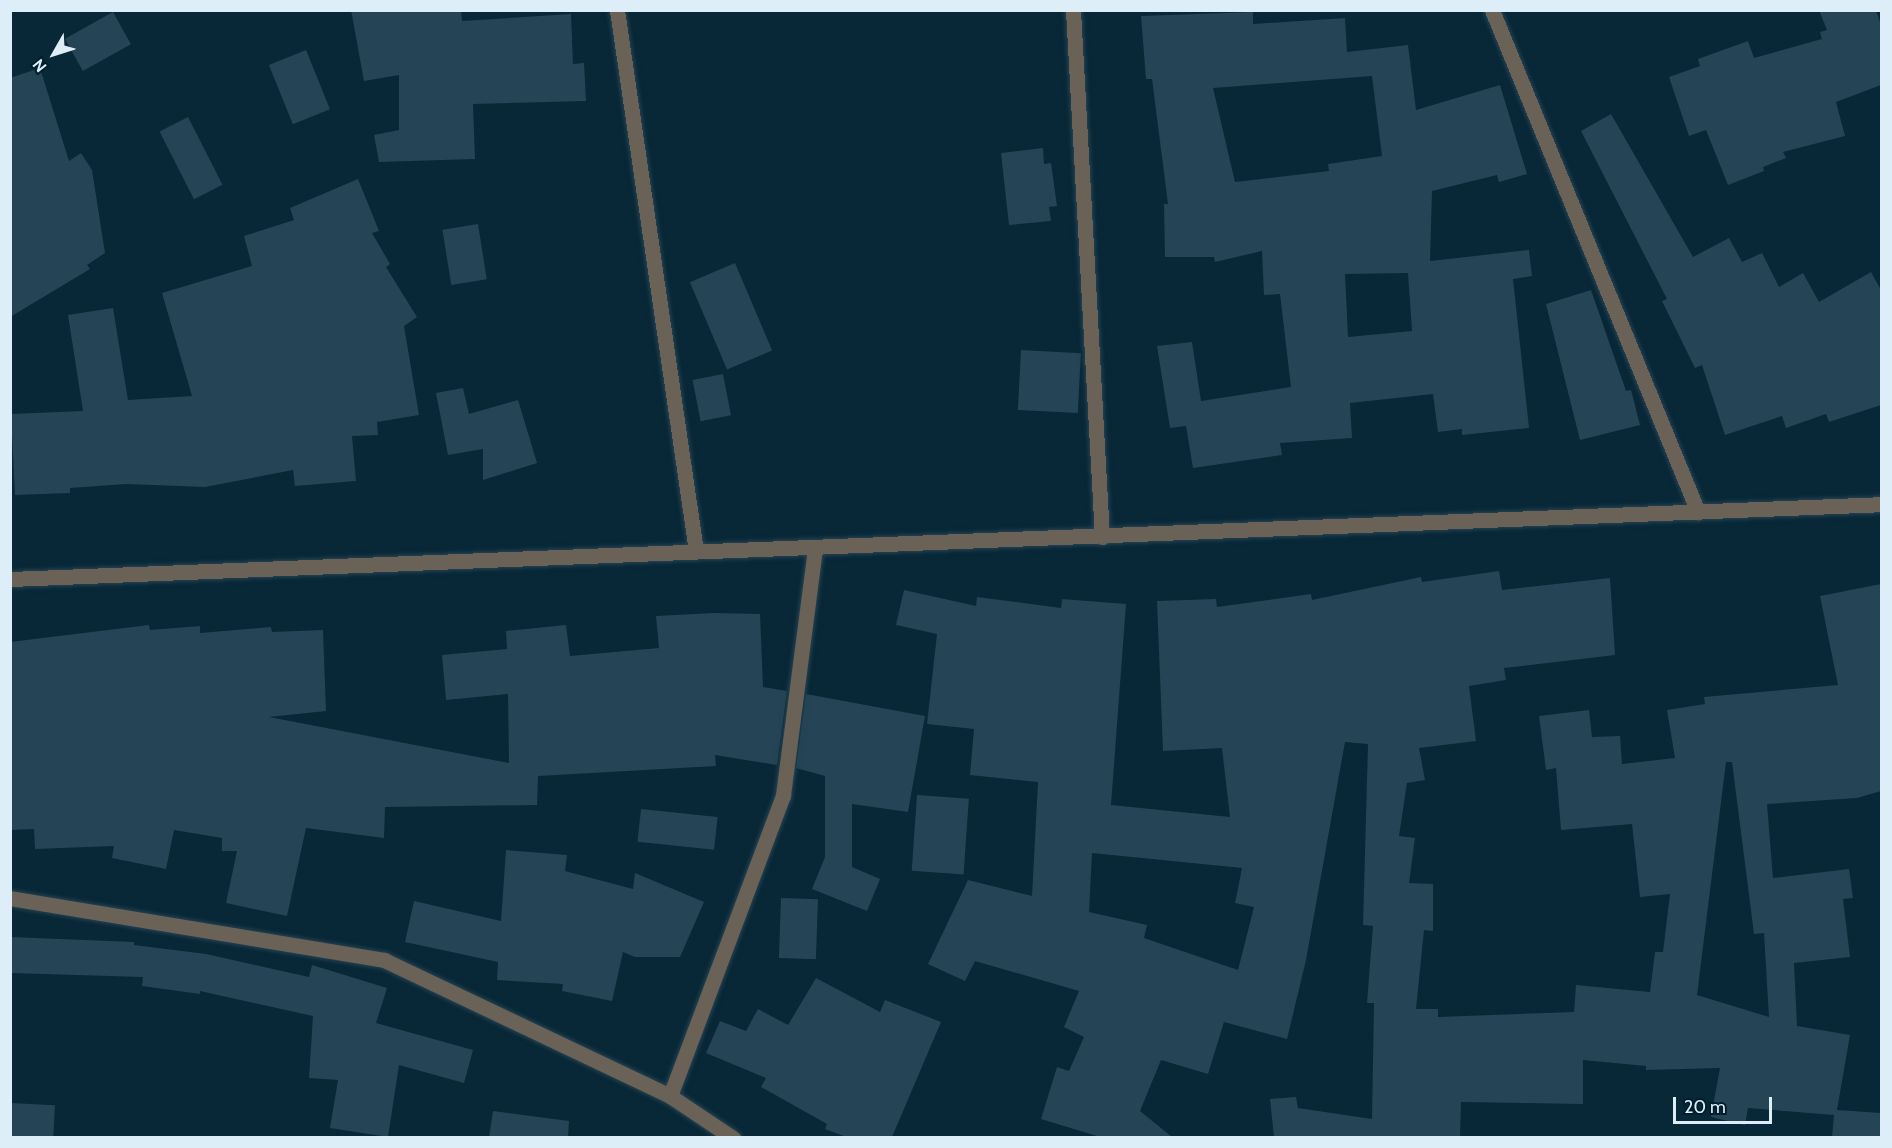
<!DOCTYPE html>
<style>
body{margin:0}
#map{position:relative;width:1892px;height:1148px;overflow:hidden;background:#082737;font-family:Cabin,sans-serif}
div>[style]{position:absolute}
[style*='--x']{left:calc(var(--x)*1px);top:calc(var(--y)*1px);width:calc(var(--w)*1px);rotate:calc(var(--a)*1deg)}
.building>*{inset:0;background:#254455;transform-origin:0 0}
.roads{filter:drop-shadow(0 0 2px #264352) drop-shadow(0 0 2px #264352)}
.minor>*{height:15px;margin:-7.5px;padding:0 7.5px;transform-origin:7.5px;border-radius:7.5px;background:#6b6257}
span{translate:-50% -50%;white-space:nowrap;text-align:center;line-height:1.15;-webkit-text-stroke:5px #001e2d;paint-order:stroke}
.frame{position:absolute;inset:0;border:12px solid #ddeef9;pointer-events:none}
.north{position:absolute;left:24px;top:24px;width:60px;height:60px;-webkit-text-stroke:4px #001e2d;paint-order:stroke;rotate:231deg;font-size:16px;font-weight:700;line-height:24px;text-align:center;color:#ddeef9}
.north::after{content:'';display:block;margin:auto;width:21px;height:27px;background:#ddeef9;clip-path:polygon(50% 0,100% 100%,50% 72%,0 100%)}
.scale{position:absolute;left:1673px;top:1097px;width:99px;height:27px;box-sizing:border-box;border:3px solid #ddeef9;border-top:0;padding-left:8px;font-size:18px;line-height:21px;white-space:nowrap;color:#ddeef9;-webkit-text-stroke:4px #001e2d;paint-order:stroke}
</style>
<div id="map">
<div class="building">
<div style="clip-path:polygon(351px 10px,461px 10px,462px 21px,571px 14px,573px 64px,584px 63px,586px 101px,473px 104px,475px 159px,379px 162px,374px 135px,399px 130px,399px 75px,364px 81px)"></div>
<div style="clip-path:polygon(1819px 10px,1876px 10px,1881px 25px,1881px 85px,1836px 102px,1845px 136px,1783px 152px,1786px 158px,1763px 167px,1764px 171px,1728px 185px,1706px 130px,1689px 136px,1669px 77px,1700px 66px,1698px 59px,1748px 41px,1754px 58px,1822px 39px,1820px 32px,1827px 30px)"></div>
<div style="left:113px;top:12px;width:37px;height:55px;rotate:61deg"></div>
<div style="clip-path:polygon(evenodd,1253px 12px,1253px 24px,1345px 18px,1347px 52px,1408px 45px,1416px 110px,1500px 85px,1527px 174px,1499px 182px,1497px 175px,1432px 191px,1430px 261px,1529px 250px,1532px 276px,1513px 279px,1529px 428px,1462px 435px,1462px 429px,1438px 432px,1433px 394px,1350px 403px,1352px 438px,1280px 443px,1282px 455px,1193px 468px,1186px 426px,1170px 428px,1157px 346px,1192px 342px,1201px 401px,1291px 387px,1280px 294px,1264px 295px,1262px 251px,1215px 262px,1214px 257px,1165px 257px,1164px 204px,1168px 204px,1152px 79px,1146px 79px,1141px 16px,1253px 12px,1372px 76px,1382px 156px,1328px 164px,1329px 171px,1235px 182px,1213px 88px,1372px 76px,1253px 12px,1408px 273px,1412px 331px,1348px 337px,1345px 274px,1408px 273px)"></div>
<div style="left:306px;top:50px;width:64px;height:40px;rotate:68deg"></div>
<div style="clip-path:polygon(40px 68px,69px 161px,81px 153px,92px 170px,105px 253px,87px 265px,90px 269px,10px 317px,10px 78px)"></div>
<div style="clip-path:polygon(1611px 114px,1693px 257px,1729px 238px,1742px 262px,1762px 253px,1779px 287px,1803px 273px,1819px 302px,1871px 272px,1881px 290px,1881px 405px,1829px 422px,1826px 414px,1786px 428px,1782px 416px,1725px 435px,1702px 365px,1695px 368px,1662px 301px,1667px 299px,1581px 131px)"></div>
<div style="left:188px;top:117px;width:76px;height:32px;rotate:63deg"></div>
<div style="clip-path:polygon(1043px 148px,1044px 164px,1051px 163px,1057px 206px,1049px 207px,1051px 221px,1009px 225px,1001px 153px)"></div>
<div style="clip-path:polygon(358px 179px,379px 231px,372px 233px,390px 264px,386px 267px,417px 317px,404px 326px,419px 415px,377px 422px,378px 435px,352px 436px,356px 481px,295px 486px,293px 470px,205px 487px,126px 484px,70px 488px,70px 493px,15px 495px,11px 414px,83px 411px,68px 315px,113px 308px,128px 400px,192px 396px,162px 293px,252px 266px,244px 236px,294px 220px,290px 208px)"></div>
<div style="left:478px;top:224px;width:56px;height:36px;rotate:81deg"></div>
<div style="left:735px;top:263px;width:95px;height:49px;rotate:67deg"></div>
<div style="clip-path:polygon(1591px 290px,1626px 391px,1631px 390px,1640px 425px,1580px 440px,1546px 304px)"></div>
<div style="left:1021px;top:350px;width:60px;height:60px;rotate:3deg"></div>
<div style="left:723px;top:374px;width:42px;height:31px;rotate:79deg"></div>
<div style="clip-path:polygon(463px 388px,469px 414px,518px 400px,537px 463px,483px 480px,483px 449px,448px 455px,436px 393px)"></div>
<div style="clip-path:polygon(evenodd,1499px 571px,1502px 590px,1610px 578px,1615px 655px,1504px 668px,1506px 680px,1469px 686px,1476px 741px,1419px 748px,1425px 780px,1407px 783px,1399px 836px,1415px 838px,1409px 883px,1433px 884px,1433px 931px,1424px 930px,1416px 1009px,1438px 1009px,1438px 1017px,1574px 1012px,1576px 985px,1650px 992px,1655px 952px,1663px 952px,1670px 894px,1640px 897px,1632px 824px,1561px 830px,1556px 768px,1546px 770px,1539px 716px,1589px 710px,1592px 737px,1620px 736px,1622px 764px,1675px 758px,1667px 710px,1705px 704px,1704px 697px,1838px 685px,1820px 596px,1881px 584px,1881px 791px,1857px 798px,1767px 804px,1773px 878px,1849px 869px,1853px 898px,1843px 899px,1850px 957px,1794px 963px,1797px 1026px,1850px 1035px,1837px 1110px,1881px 1113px,1881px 1137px,1832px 1137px,1834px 1115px,1748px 1108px,1745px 1125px,1711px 1117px,1720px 1068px,1646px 1070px,1646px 1066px,1583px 1060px,1583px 1104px,1461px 1102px,1460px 1137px,1274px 1137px,1270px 1099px,1296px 1097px,1298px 1108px,1372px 1119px,1374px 1003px,1367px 1003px,1373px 926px,1363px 925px,1368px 744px,1345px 742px,1306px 960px,1287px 1039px,1224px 1022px,1208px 1074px,1161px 1060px,1140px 1111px,1172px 1137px,1100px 1137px,1041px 1119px,1057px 1067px,1069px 1071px,1084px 1037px,1064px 1027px,1079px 991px,975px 961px,965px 981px,928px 964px,968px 880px,1032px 896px,1038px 782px,970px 775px,974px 729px,927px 724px,937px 634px,896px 625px,904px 590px,976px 606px,977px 597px,1061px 608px,1062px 599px,1126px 604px,1111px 805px,1230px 817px,1222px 748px,1163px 751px,1157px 601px,1216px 599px,1217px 607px,1311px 594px,1312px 600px,1421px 577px,1422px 582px,1499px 571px,1726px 762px,1732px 762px,1754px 934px,1764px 933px,1769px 1017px,1697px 995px,1726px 762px,1499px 571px,1092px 853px,1242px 868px,1235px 903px,1254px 907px,1238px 970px,1144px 938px,1147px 925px,1089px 912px,1092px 853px)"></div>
<div style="clip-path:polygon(713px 613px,760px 614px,763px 687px,787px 691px,777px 765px,715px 755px,716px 766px,538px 776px,537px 805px,385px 807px,384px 838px,306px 828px,287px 916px,226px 903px,237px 851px,222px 851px,222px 838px,174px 830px,166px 869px,112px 858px,114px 846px,35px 849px,34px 829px,10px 830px,10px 642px,149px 625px,150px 630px,200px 626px,200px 633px,271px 627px,272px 632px,323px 630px,326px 711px,269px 717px,509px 763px,508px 694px,446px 700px,442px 655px,507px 649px,506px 631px,566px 625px,570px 656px,659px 648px,656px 616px)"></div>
<div style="clip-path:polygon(806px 694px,925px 716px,908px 812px,852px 804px,852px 867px,880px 879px,867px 911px,812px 889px,825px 857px,825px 776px,796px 768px)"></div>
<div style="left:917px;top:795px;width:52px;height:76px;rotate:4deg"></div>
<div style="left:641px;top:809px;width:77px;height:33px;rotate:6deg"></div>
<div style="clip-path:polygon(506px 850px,567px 855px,565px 871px,633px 889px,635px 873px,704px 902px,680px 957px,635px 957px,623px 952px,612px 1001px,562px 991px,563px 984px,497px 980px,498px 962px,405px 942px,414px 901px,501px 921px)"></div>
<div style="left:781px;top:898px;width:37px;height:60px;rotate:2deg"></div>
<div style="clip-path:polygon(10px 937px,134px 942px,134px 945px,206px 954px,309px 977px,312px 965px,387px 988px,376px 1023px,473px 1050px,464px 1083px,399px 1065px,388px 1137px,330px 1128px,338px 1080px,309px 1078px,313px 1016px,200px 991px,200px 994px,142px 986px,143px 977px,10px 973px)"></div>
<div style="clip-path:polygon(816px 978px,880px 1012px,885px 1000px,941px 1022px,892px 1137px,846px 1137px,825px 1129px,827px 1124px,761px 1087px,766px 1078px,706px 1053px,720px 1021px,746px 1031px,758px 1009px,788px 1025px)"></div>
<div style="left:10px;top:1103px;width:45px;height:34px;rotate:3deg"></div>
<div style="clip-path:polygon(493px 1111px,569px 1121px,568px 1137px,489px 1137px)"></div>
</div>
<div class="roads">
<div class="minor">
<div style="--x:617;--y:10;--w:547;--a:81.69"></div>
<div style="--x:1073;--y:10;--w:528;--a:86.85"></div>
<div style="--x:1492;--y:10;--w:543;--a:67.69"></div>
<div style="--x:10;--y:579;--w:1874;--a:-2.29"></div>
<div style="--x:10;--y:898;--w:379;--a:9.4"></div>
<div style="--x:384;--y:960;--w:317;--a:25.4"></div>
<div style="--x:670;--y:1096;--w:76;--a:33.7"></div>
<div style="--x:670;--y:1096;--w:322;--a:-69.4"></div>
<div style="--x:783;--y:795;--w:250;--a:-82.6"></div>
</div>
</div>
<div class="frame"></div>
<div class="north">N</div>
<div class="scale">20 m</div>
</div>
